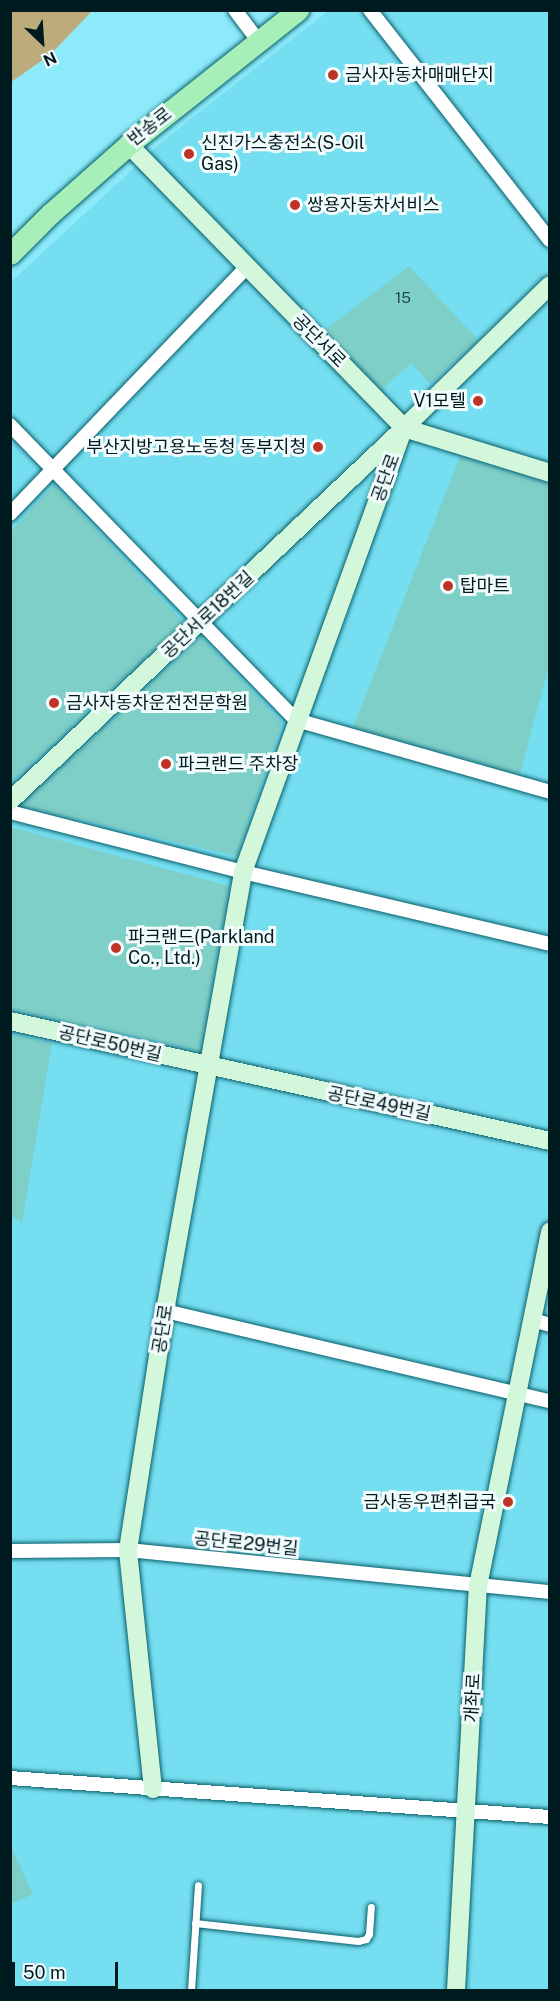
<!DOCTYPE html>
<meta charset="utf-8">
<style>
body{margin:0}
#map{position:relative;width:560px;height:2001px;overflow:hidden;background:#8ceafa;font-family:"Public Sans","Noto Sans KR",sans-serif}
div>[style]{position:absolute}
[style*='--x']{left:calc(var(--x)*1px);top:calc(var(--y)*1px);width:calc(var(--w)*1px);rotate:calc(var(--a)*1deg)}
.built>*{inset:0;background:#75def0}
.green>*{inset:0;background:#bdab7b}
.building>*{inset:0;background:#7ecfc8}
.roads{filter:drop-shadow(0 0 2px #085e69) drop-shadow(0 0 2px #085e69)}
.lane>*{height:7px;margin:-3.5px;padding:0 3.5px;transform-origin:3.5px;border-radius:3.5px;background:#fff}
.street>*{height:14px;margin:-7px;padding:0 7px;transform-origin:7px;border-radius:7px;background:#fff}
.secondary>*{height:18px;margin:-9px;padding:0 9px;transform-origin:9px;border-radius:9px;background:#d3f7db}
.primary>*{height:21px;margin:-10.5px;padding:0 10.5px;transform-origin:10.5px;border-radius:10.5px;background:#a6efb8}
.dots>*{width:16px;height:16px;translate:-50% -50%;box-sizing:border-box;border:3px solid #f3fcfd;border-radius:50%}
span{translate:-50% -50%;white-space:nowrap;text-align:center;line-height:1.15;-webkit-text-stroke:6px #f3fcfd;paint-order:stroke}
.number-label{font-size:15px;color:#20484a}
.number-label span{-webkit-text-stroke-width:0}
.poi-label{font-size:18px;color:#001b20}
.left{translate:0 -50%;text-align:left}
.right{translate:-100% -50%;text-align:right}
.street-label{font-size:18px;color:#001b20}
.frame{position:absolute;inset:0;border:12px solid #001b20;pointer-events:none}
.north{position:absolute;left:12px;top:12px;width:60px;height:60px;-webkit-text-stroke:4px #f3fcfd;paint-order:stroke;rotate:155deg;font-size:16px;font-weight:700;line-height:24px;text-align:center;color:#001b20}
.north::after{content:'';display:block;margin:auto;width:21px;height:27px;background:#001b20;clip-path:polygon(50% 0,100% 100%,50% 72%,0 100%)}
.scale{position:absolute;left:12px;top:1962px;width:106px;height:27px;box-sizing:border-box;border:3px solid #001b20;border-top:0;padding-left:8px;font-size:18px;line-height:21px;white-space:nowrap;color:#001b20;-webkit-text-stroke:4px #f3fcfd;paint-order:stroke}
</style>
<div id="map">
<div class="built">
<div style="clip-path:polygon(328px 11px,549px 11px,549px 272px,11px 793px,11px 282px,163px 141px)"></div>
<div style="clip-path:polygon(549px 297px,549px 1131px,272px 1068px,169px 1051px,11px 1013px,11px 808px,213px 623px)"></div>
<div style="clip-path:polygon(10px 1030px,219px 1078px,549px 1147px,549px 1990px,11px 1990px)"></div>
</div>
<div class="green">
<div style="clip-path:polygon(11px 10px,92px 10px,92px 11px,50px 55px,11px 82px)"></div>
</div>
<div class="building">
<div style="clip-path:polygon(409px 266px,478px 340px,430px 384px,411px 363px,382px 390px,325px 330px)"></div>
<div style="clip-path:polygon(460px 457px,549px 484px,549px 665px,520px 774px,353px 727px)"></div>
<div style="clip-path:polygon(54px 485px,183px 622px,10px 784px,10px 532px)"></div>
<div style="clip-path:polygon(201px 637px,282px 723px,237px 856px,21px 806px)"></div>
<div style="clip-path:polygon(10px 827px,229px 886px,200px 1051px,10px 1009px)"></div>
<div style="clip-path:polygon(10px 1034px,52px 1043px,22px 1223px,10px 1215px)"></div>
<div style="clip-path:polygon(10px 1844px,33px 1894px,10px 1904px)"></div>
</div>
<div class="roads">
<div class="lane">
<div style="--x:195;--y:1923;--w:164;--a:6.3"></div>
<div style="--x:358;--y:1941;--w:8;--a:-14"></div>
<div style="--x:366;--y:1939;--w:6;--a:-59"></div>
<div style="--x:369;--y:1934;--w:27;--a:-86"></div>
<div style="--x:191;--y:1990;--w:105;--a:-86.2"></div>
</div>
<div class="street">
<div style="--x:235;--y:10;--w:40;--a:53"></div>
<div style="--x:370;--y:10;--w:292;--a:52"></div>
<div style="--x:10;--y:425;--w:411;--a:45.9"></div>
<div style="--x:296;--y:720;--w:264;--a:15.8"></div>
<div style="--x:10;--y:514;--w:341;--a:-46.2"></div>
<div style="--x:10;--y:812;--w:241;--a:14.4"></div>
<div style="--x:243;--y:872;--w:315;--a:13.2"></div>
<div style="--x:165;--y:1311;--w:395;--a:13.2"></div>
<div style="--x:533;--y:1320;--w:18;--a:16"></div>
<div style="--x:10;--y:1551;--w:118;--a:-0.5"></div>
<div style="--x:128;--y:1550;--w:424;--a:5.7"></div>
<div style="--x:10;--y:1778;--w:541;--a:4.13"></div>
</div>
<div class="secondary">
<div style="--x:128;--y:144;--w:396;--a:45.8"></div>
<div style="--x:404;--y:428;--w:153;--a:17.1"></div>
<div style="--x:10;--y:801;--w:538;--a:-43.42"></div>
<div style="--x:10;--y:1021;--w:553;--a:12.53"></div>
<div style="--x:153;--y:1789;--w:240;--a:-96"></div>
<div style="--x:128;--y:1550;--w:242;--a:-81.2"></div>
<div style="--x:165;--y:1311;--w:446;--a:-79.9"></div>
<div style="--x:243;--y:872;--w:472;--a:-70.1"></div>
<div style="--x:404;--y:428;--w:204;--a:-44.4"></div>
<div style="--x:456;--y:1990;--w:405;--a:-86.9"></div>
<div style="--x:478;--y:1586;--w:362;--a:-78.5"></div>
</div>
<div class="primary">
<div style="--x:10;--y:254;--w:57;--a:-45"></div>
<div style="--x:50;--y:214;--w:106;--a:-41.5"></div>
<div style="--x:129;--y:144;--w:216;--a:-38.4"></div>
</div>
</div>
<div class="dots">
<div style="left:333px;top:75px;background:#bf3226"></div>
<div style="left:189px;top:154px;background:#bf3226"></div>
<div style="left:295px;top:205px;background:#bf3226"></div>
<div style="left:478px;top:401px;background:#bf3226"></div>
<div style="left:318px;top:447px;background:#bf3226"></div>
<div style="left:448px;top:586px;background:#bf3226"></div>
<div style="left:54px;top:703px;background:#bf3226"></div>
<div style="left:166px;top:764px;background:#bf3226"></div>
<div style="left:116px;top:948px;background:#bf3226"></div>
<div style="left:508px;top:1502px;background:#bf3226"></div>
</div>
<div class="number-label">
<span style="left:403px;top:298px">15</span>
</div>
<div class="poi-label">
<span class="left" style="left:345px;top:75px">금사자동차매매단지</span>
<span class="left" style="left:201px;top:154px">신진가스충전소(S-Oil<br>Gas)</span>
<span class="left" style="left:307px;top:205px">쌍용자동차서비스</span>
<span class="right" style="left:466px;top:401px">V1모텔</span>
<span class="right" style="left:306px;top:447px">부산지방고용노동청 동부지청</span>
<span class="left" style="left:460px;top:586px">탑마트</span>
<span class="left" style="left:66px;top:703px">금사자동차운전전문학원</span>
<span class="left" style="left:178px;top:764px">파크랜드 주차장</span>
<span class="left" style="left:128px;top:948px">파크랜드(Parkland<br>Co., Ltd.)</span>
<span class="right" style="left:496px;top:1502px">금사동우편취급국</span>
</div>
<div class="street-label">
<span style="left:150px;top:127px;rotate:-38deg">반송로</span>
<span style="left:319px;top:341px;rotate:45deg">공단서로</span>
<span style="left:386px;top:478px;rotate:-70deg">공단로</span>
<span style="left:208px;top:615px;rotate:-43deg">공단서로18번길</span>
<span style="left:110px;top:1044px;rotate:13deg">공단로50번길</span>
<span style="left:379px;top:1104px;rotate:12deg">공단로49번길</span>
<span style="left:163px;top:1329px;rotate:-81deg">공단로</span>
<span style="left:246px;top:1544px;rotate:6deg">공단로29번길</span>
<span style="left:473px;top:1698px;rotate:-87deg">개좌로</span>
</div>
<div class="frame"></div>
<div class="north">N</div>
<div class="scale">50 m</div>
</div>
